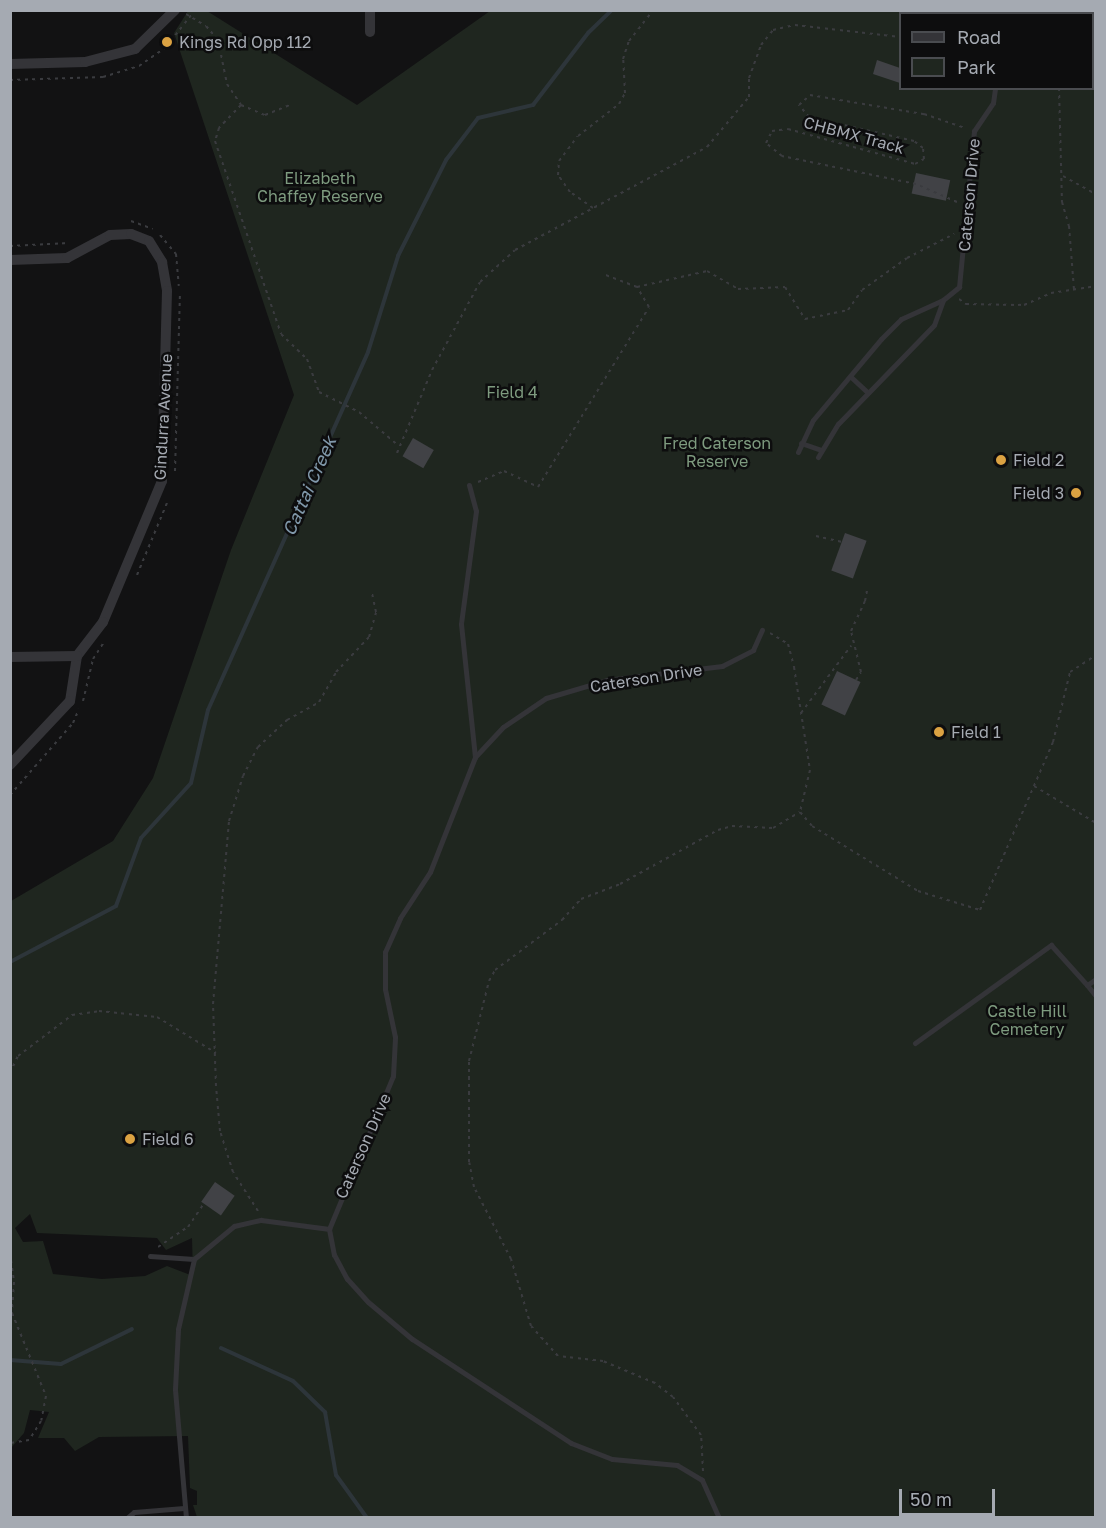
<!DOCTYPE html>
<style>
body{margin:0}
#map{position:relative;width:1106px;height:1528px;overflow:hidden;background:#121213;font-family:"Golos Text",sans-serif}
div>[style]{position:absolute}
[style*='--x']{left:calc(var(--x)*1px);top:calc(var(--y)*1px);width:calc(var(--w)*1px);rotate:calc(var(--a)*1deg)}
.green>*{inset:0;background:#1f261f}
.stream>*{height:4px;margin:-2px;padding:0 2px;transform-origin:2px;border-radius:2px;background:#2d353a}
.building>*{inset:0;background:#414246;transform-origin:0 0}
.path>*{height:2px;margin-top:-1px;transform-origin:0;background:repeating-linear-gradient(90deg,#3a3b3f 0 3px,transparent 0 7.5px)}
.service>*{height:5px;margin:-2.5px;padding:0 2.5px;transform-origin:2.5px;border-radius:2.5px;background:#343438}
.minor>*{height:10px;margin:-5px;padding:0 5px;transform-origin:5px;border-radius:5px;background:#343438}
.dots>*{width:16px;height:16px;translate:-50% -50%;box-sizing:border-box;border:3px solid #0d0d0e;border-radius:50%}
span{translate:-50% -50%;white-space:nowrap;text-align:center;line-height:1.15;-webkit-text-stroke:5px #0d0d0e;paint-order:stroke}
.poi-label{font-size:16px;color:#a5aab2}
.left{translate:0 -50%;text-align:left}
.right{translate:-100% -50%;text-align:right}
.street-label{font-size:16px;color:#a5aab2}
.park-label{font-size:16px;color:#7e9b7f}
.water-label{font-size:18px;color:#8098aa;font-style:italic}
.frame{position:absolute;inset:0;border:12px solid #a5aab2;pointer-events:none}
.legend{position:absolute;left:899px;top:12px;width:195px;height:78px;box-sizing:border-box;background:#0d0d0e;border:2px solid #4a4c50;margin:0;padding:8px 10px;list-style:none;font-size:18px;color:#a5aab2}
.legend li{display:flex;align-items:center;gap:12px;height:30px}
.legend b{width:30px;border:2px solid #4a4c50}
.scale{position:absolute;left:899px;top:1489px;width:96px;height:27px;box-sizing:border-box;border:3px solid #a5aab2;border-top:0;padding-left:8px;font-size:18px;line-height:21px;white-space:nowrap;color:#a5aab2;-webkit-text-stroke:4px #0d0d0e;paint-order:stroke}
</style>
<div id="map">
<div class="green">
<div style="clip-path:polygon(evenodd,188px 11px,207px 11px,357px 105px,490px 11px,1095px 11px,1095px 1517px,197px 1517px,193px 1505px,197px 1505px,197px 1491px,190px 1488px,188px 1436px,99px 1437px,75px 1451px,64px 1438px,38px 1438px,49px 1412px,30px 1410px,24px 1433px,11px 1448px,11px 901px,113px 841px,153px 778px,231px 550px,294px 395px,174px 33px,188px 11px,900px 14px,1092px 14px,1092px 88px,900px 88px,900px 14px,188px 11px,30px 1214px,37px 1233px,157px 1238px,166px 1250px,192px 1238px,193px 1276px,167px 1266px,145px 1276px,102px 1279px,53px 1274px,43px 1241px,23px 1242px,15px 1228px,30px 1214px)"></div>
</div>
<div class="stream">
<div style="--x:10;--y:962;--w:120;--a:-27.8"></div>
<div style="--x:116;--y:906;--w:72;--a:-69.8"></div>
<div style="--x:141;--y:838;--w:74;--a:-47.7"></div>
<div style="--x:191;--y:783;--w:75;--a:-76.9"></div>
<div style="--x:208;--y:710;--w:392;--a:-65.9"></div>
<div style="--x:368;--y:352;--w:101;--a:-72.6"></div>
<div style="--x:398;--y:256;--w:107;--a:-63.4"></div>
<div style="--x:446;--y:160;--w:53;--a:-52.7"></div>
<div style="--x:478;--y:118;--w:57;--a:-13.3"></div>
<div style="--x:533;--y:105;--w:91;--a:-52.6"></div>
<div style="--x:588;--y:33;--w:33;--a:-44"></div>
<div style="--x:221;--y:1348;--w:79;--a:24.6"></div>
<div style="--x:293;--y:1381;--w:45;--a:44.1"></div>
<div style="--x:325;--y:1412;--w:64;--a:80.1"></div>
<div style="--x:336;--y:1475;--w:53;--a:54.2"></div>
<div style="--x:10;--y:1360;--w:51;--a:4.5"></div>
<div style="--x:61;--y:1364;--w:79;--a:-26.2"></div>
</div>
<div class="building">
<div style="clip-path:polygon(877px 60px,900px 68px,900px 83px,873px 74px)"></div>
<div style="left:916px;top:173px;width:35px;height:21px;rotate:12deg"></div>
<div style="left:413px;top:438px;width:24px;height:21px;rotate:30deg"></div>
<div style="left:845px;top:533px;width:23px;height:40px;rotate:20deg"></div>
<div style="left:837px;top:671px;width:26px;height:37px;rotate:25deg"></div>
<div style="left:215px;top:1182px;width:24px;height:24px;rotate:35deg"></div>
</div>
<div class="path">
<div style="--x:186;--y:14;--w:23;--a:31"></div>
<div style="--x:206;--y:26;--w:18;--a:49"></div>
<div style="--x:218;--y:40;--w:45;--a:78.4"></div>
<div style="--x:227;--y:84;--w:25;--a:56"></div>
<div style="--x:241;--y:105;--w:32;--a:134"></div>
<div style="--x:219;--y:128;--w:14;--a:107"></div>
<div style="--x:215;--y:141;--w:204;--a:71.1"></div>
<div style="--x:281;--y:334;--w:36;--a:44"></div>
<div style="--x:307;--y:359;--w:35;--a:70"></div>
<div style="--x:319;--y:392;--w:45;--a:26.6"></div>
<div style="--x:359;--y:412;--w:52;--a:40.4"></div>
<div style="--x:969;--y:14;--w:4;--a:-76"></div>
<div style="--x:10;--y:80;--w:93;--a:-1.8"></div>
<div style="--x:103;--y:77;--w:38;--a:-17"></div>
<div style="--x:139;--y:66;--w:33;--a:-35"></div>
<div style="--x:166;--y:47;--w:47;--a:-51.9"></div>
<div style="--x:1092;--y:85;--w:4;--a:0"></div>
<div style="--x:1059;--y:88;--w:114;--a:88.5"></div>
<div style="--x:1062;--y:202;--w:25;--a:74"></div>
<div style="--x:1069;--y:226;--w:63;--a:85.5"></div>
<div style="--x:241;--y:105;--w:26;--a:23"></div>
<div style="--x:265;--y:115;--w:29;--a:-22"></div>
<div style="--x:1063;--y:176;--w:38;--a:29"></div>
<div style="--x:957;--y:202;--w:45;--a:-156.3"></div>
<div style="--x:916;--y:184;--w:137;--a:-168.2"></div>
<div style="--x:782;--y:156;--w:21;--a:-141"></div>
<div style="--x:766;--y:143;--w:13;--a:-63"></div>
<div style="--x:772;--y:131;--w:16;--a:-7"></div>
<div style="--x:788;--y:129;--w:132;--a:15.4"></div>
<div style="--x:915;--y:164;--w:10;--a:-29"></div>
<div style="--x:924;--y:159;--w:11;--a:-95"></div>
<div style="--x:923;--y:148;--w:11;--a:-142"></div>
<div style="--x:914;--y:141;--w:108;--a:-167.1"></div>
<div style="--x:809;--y:117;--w:16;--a:-130"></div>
<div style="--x:799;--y:105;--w:15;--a:-42"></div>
<div style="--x:810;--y:95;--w:116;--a:9.5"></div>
<div style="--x:924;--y:114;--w:43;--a:18.9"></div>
<div style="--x:593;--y:208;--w:28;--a:-145"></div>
<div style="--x:570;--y:192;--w:21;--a:-125"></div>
<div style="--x:558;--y:175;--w:14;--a:-86"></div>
<div style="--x:559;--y:161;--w:31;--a:-53"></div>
<div style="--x:578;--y:136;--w:52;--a:-38"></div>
<div style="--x:619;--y:104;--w:13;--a:-61"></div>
<div style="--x:625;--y:93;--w:34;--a:-93"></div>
<div style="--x:623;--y:59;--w:19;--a:-72"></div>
<div style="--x:629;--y:41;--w:39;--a:-52"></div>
<div style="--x:131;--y:221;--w:23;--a:20"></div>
<div style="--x:160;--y:235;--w:25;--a:50"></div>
<div style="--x:176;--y:254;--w:32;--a:85"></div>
<div style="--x:10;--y:246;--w:59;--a:-2.9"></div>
<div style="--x:637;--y:287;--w:72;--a:-12.9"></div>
<div style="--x:707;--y:271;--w:36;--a:30"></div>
<div style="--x:738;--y:289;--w:47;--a:-2.4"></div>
<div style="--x:785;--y:287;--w:38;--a:58"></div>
<div style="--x:805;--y:319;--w:44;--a:-11.8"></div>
<div style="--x:848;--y:310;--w:24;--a:-55"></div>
<div style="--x:862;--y:290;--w:55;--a:-35.4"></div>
<div style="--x:907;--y:258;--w:53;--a:-27.1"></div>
<div style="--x:959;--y:299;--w:9;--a:36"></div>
<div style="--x:966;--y:304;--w:58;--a:1"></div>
<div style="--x:1024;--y:305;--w:30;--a:-24"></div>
<div style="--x:1051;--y:293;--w:46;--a:-8.8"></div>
<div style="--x:397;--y:453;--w:90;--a:-67.1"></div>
<div style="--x:432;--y:370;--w:100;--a:-61.4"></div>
<div style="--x:480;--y:282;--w:47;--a:-42.4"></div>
<div style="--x:515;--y:250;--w:218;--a:-28.2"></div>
<div style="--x:707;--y:147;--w:65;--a:-50"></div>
<div style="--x:749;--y:97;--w:19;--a:-90"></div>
<div style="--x:749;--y:78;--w:35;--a:-70"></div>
<div style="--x:761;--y:45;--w:19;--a:-51"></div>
<div style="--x:773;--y:30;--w:23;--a:-13"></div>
<div style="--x:795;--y:25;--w:106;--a:6.5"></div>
<div style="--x:175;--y:471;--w:180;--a:-88.4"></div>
<div style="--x:478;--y:482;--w:28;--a:-23"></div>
<div style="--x:504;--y:471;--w:38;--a:25"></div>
<div style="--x:538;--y:487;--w:211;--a:-58.3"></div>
<div style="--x:649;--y:307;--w:23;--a:-121"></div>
<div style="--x:637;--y:287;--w:36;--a:-159"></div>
<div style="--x:816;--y:536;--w:27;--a:13"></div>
<div style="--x:137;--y:575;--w:78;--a:-67.4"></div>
<div style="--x:770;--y:633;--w:21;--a:31"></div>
<div style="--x:788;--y:644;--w:24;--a:75"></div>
<div style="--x:794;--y:667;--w:104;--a:81.2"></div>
<div style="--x:810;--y:770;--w:43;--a:103.4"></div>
<div style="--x:800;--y:812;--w:18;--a:49"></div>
<div style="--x:812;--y:826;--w:124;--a:31.5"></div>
<div style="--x:918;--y:891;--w:65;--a:17"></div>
<div style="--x:980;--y:910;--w:183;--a:-66.5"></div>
<div style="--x:1053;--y:742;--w:72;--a:-76.3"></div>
<div style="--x:1070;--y:672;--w:31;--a:-33"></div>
<div style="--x:856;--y:680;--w:9;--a:-58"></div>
<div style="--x:861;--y:672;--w:42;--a:-103.7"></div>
<div style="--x:851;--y:631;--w:33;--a:-65"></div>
<div style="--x:865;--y:601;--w:15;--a:-79"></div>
<div style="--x:83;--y:701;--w:43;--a:-76.6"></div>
<div style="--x:93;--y:659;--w:20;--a:-57"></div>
<div style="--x:801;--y:713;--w:84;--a:-53.3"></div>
<div style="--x:1034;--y:786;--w:72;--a:30.8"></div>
<div style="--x:10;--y:795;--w:96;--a:-48.8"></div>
<div style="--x:73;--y:723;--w:15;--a:-67"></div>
<div style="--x:10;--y:1073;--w:19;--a:-65"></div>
<div style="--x:18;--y:1056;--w:68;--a:-37.2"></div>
<div style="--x:72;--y:1015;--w:27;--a:-8"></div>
<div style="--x:99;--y:1011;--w:58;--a:5.9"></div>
<div style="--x:157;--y:1017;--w:69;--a:31.4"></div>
<div style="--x:258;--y:1211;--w:46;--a:-122.7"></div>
<div style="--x:233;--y:1172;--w:43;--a:-107.6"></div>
<div style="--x:220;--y:1131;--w:45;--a:-95.1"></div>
<div style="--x:216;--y:1086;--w:82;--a:-92.1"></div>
<div style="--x:213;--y:1004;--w:184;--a:-85"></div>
<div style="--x:229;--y:821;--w:47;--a:-72.7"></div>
<div style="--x:243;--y:776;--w:33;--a:-63"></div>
<div style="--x:258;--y:747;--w:40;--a:-43"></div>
<div style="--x:287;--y:720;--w:37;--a:-29"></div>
<div style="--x:319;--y:702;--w:34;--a:-60"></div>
<div style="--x:336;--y:672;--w:48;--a:-46.7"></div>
<div style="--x:369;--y:637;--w:26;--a:-74"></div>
<div style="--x:376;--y:612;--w:19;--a:-102"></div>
<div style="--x:158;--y:1247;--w:36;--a:-34"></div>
<div style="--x:188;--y:1227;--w:29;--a:-56"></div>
<div style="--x:10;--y:1253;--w:29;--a:82"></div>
<div style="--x:14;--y:1282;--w:31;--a:94"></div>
<div style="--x:12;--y:1313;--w:90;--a:67.7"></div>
<div style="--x:46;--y:1396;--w:25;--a:101"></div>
<div style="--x:41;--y:1421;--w:22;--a:122"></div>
<div style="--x:29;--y:1440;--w:19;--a:171"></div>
<div style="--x:703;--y:1471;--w:36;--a:-93"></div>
<div style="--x:701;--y:1435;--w:47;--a:-126.4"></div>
<div style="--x:673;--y:1397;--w:23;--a:-142"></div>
<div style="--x:655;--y:1383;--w:56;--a:-157.1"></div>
<div style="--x:603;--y:1361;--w:45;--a:-173.7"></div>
<div style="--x:558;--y:1356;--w:40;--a:-132"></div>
<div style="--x:531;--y:1326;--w:70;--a:-106.6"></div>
<div style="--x:511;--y:1259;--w:81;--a:-117.2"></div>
<div style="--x:474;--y:1187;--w:25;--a:-101"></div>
<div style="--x:469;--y:1162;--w:101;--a:-90"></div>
<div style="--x:469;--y:1061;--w:82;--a:-76"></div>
<div style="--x:489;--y:981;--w:13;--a:-61"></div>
<div style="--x:495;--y:970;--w:84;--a:-36.7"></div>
<div style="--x:562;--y:920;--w:28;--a:-48"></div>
<div style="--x:581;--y:899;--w:42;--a:-21"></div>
<div style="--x:620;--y:884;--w:112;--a:-28.9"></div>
<div style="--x:718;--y:830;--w:15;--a:-16"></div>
<div style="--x:732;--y:826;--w:41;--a:2.8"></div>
<div style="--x:773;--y:828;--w:31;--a:-31"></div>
</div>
<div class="service">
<div style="--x:851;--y:377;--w:23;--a:43"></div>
<div style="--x:801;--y:443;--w:21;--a:19"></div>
<div style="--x:798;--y:452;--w:35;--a:-65"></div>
<div style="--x:813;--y:420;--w:106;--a:-50"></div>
<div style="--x:881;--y:339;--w:28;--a:-45"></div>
<div style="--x:901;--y:319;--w:46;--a:-24.3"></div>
<div style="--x:943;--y:300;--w:21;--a:-39"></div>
<div style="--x:959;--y:287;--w:157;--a:-84.5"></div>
<div style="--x:974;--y:131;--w:34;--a:-56"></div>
<div style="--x:993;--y:103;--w:15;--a:-82"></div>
<div style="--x:818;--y:457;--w:39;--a:-59"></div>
<div style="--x:838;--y:424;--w:138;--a:-45.9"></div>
<div style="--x:934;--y:325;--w:27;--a:-70"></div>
<div style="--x:469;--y:485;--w:27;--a:75"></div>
<div style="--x:476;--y:511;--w:114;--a:97.6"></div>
<div style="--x:461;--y:624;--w:134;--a:84"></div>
<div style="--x:1087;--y:985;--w:14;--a:51"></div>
<div style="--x:915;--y:1043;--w:168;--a:-35.8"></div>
<div style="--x:1051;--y:945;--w:54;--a:48"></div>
<div style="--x:1087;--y:985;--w:11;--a:-34"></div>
<div style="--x:150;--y:1256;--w:44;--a:3.9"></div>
<div style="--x:127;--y:1518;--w:9;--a:-41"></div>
<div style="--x:134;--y:1512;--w:50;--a:-4.6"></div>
<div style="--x:186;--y:1518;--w:129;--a:-94.9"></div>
<div style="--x:175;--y:1389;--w:60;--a:-87.1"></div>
<div style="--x:178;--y:1329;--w:72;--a:-77.1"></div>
<div style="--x:194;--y:1259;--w:52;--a:-39.5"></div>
<div style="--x:234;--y:1226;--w:28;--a:-13"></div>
<div style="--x:261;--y:1220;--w:69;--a:7.5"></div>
<div style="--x:719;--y:1518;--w:42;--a:-114.1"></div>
<div style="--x:702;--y:1480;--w:29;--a:-149"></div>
<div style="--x:677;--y:1465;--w:65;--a:-174.7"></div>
<div style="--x:612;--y:1459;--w:44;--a:-158.7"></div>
<div style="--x:571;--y:1443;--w:190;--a:-146.8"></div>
<div style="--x:412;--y:1339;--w:57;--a:-139.9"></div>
<div style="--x:368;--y:1302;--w:31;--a:-132"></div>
<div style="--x:347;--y:1279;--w:27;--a:-118"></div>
<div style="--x:334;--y:1255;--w:26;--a:-101"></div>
<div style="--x:329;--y:1229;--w:166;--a:-67.3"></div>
<div style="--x:393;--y:1076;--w:39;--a:-87"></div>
<div style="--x:395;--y:1037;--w:49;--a:-101.8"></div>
<div style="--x:385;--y:989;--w:37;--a:-90"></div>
<div style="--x:385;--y:952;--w:37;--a:-66"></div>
<div style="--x:400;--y:918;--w:55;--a:-56.9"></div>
<div style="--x:430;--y:872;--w:123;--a:-68.6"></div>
<div style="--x:475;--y:757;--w:41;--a:-47"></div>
<div style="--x:503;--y:727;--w:52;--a:-34"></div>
<div style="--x:546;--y:698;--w:64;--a:-16.4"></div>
<div style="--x:607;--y:680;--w:116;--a:-6.9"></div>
<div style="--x:722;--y:666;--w:35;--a:-27"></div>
<div style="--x:753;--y:650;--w:22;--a:-66"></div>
</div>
<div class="minor">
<div style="--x:370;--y:32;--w:22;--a:-90"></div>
<div style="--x:10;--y:64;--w:75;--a:-1.5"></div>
<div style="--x:85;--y:62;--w:52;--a:-14.6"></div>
<div style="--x:135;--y:49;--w:56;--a:-44.3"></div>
<div style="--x:10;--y:260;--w:57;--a:-2"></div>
<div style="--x:67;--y:258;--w:49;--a:-28.1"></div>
<div style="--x:110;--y:235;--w:21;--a:-3"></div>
<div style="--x:131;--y:234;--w:19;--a:21"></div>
<div style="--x:149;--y:241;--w:25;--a:58"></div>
<div style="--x:162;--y:262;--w:29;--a:80"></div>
<div style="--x:167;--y:291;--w:190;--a:91.5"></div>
<div style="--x:162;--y:481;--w:153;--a:112.7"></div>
<div style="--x:103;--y:622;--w:43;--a:127.4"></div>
<div style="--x:77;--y:656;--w:46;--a:98.8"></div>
<div style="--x:70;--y:701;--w:88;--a:133.2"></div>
<div style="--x:10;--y:657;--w:67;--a:-0.9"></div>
</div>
<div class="dots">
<div style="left:167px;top:42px;background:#dba242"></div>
<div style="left:1001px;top:460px;background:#dba242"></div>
<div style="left:1076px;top:493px;background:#dba242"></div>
<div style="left:939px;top:732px;background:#dba242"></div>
<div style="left:130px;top:1139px;background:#dba242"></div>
</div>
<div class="poi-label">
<span class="left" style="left:179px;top:42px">Kings Rd Opp 112</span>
<span class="left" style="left:1013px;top:460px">Field 2</span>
<span class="right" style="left:1064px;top:493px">Field 3</span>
<span class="left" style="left:951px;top:732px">Field 1</span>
<span class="left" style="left:142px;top:1139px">Field 6</span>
</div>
<div class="street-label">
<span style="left:854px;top:135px;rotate:15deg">CHBMX Track</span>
<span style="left:969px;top:195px;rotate:-85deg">Caterson Drive</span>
<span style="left:163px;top:417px;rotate:-87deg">Gindurra Avenue</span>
<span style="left:646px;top:678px;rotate:-9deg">Caterson Drive</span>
<span style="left:363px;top:1146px;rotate:-66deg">Caterson Drive</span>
</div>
<div class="park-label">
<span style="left:320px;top:187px">Elizabeth<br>Chaffey Reserve</span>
<span style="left:512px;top:392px">Field 4</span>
<span style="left:717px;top:452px">Fred Caterson<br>Reserve</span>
<span style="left:1027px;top:1020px">Castle Hill<br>Cemetery</span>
</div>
<div class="water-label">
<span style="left:309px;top:486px;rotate:-66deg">Cattai Creek</span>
</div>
<div class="frame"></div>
<ul class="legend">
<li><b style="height:8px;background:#343438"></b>Road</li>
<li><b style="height:16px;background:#1f261f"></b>Park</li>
</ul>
<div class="scale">50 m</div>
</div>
